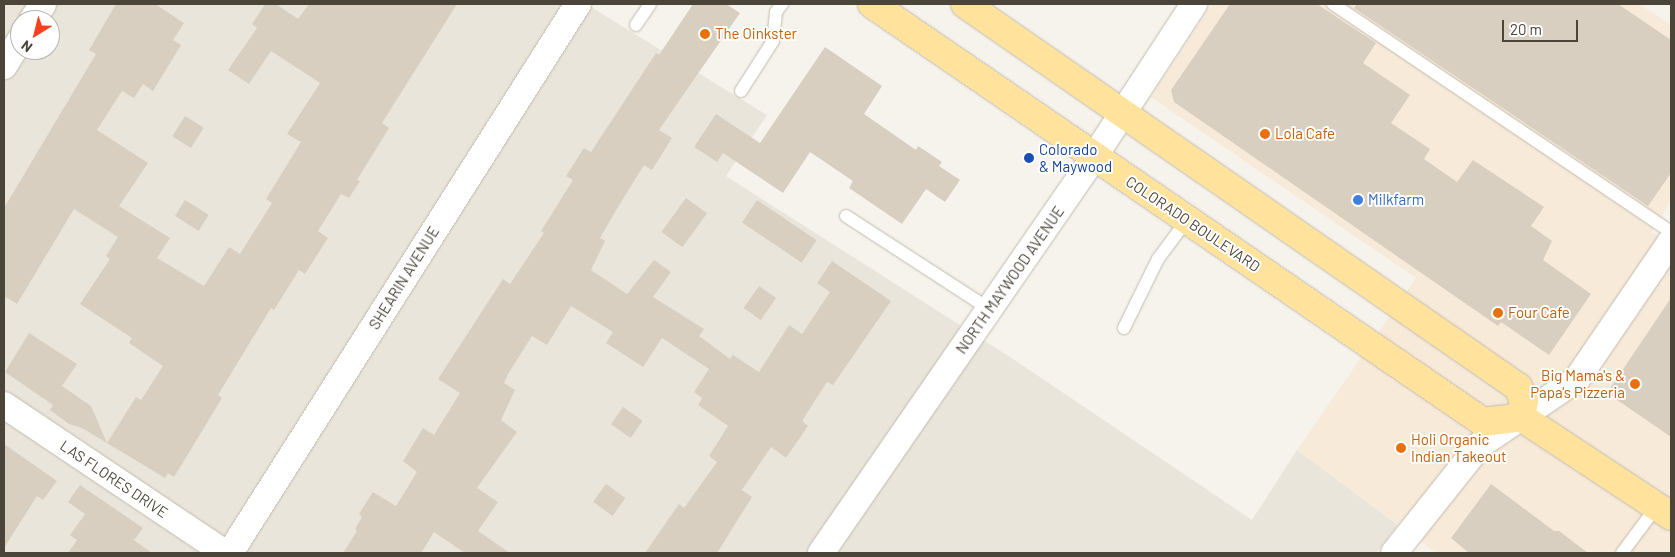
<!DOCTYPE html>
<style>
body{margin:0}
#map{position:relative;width:1675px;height:557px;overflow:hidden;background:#f6f3ec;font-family:Barlow,sans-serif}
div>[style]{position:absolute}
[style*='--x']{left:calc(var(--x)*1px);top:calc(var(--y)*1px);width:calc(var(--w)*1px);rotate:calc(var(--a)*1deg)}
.residential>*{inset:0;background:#eae5da}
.commercial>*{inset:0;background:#f7ead8}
.building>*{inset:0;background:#d8cfc1;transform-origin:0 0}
.roads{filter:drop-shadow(0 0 1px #c2bbae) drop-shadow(0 0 1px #c2bbae)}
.service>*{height:12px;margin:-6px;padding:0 6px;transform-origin:6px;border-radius:6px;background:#fff}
.minor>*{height:26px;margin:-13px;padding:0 13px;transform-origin:13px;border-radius:13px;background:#fff}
.primary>*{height:28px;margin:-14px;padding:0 14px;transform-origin:14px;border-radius:14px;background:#ffe39c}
.dots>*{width:14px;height:14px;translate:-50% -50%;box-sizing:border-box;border:2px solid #fff;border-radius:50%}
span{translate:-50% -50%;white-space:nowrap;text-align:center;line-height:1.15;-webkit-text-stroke:4px #fff;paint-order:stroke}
.food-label{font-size:15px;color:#c56008}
.left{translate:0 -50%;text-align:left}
.right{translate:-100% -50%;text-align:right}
.transit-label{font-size:15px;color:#164399}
.shop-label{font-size:15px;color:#366cbe}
.street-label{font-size:15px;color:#4b4439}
.frame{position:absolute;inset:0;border:5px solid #4b4439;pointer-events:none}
.north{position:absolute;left:10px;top:10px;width:50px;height:50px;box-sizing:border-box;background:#fff;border:1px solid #b7b4b0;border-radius:50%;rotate:216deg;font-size:14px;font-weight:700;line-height:20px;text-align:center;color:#4b4439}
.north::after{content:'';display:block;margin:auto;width:18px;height:22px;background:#fc3f1d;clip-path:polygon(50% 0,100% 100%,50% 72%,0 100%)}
.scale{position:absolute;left:1502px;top:20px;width:76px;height:22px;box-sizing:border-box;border:2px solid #4b4439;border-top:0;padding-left:6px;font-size:15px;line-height:18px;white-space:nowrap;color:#4b4439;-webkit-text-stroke:4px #fff;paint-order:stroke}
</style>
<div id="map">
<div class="residential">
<div style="clip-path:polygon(evenodd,4px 4px,586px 4px,767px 115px,726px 176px,1010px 357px,1252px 520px,1297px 450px,1398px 525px,1376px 553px,4px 553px,4px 4px,20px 20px,50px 20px,50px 50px,20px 50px,20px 20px)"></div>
</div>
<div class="commercial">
<div style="clip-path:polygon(1212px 4px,1639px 4px,1671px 25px,1671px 200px,1652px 232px,1671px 245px,1671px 553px,1436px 553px,1297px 450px,1416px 278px,1151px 97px)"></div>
</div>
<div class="building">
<div style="clip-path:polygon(116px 4px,155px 4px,184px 23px,173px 40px,181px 45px,153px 91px,143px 84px,134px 98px,122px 91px,97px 130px,148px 163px,119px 206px,170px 238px,157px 258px,204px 286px,229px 247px,240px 254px,272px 203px,266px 199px,301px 142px,287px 134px,320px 83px,271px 51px,249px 84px,228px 70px,257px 28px,252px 24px,265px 4px,276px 4px,298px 19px,309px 4px,457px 4px,382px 123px,389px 128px,357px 180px,360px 181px,349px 198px,341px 194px,318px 231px,328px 238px,305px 274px,299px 270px,274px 310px,271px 308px,218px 395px,222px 398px,190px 451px,174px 477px,168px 473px,165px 478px,107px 443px,136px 397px,141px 400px,163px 366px,129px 343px,132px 338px,80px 304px,110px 259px,106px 256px,118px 237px,74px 209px,17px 304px,4px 296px,4px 208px,96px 54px,89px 50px)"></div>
<div style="clip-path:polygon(693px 4px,726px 4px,740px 13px,659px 130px,672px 138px,652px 170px,644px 165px,618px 207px,600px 238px,605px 241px,591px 270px,627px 294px,654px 260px,671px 272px,653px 297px,704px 329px,699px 336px,730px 359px,733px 355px,759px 372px,789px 325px,802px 334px,830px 292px,817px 283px,832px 261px,891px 301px,833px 385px,827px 382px,802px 421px,808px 426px,786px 458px,771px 447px,742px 490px,752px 497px,717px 553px,645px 553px,679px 504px,684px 508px,717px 462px,709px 456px,728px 426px,698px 405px,702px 398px,694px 392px,709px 369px,662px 338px,643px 367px,606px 343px,613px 332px,571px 306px,547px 345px,532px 336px,508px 374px,504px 383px,515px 390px,501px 420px,517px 432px,477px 488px,498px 502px,478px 531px,510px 553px,465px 553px,434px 532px,421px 553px,343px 553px,357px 531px,355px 529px,362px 517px,359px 514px,373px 492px,396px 506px,417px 472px,403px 461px,423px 428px,434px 435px,460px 393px,438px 379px,503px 279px,510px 284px,544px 233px,541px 231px,573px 180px,566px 176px,584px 148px,591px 152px,656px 53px,659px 55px)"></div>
<div style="clip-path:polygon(1230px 4px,1317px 4px,1344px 22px,1376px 43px,1363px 63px,1410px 95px,1391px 123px,1430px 149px,1424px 159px,1457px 182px,1473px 160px,1544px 207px,1531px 226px,1552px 241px,1543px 260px,1591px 294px,1549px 355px,1501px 322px,1498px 326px,1174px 102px,1171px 90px)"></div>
<div style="clip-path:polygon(1357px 4px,1618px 4px,1671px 40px,1671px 173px,1648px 206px,1354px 8px)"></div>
<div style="clip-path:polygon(825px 47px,882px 86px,864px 114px,916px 150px,918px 146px,942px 162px,939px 166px,960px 180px,945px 202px,926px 189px,902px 224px,849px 188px,853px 181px,810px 152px,783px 193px,723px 153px,717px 162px,694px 147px,716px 114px,760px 143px)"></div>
<div style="left:185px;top:116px;width:22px;height:24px;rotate:32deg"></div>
<div style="left:686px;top:198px;width:26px;height:42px;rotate:36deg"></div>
<div style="left:185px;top:200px;width:28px;height:19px;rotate:32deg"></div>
<div style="left:757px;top:200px;width:72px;height:27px;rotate:34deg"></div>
<div style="left:759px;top:286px;width:21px;height:27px;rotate:35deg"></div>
<div style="clip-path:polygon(1671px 298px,1671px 437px,1607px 393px)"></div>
<div style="clip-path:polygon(29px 333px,77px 364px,62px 386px,91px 406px,107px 443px,82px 428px,69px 424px,50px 410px,53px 405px,5px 372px)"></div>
<div style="left:623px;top:407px;width:24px;height:21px;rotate:35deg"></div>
<div style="clip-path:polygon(4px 444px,57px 481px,43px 500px,37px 496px,4px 548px)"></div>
<div style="left:606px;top:484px;width:24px;height:22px;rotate:36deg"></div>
<div style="clip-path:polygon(1491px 484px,1554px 531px,1559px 531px,1588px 553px,1469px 553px,1451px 538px)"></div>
<div style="clip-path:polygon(80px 485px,143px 528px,134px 540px,152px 553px,68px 553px,77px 540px,70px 535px,85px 514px,68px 502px)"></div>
</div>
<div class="roads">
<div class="service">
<div style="--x:1333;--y:4;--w:408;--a:34"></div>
<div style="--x:636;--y:25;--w:25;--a:-56"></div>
<div style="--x:741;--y:91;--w:59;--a:-57.4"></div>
<div style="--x:773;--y:41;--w:29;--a:-84"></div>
<div style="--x:776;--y:12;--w:10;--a:-53"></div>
<div style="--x:846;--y:216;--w:171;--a:33"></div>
<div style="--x:1124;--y:328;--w:77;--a:-63.8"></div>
<div style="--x:1158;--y:259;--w:49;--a:-53.4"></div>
<div style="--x:1622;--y:553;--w:59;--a:-53.3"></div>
</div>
<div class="minor">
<div style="--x:32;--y:20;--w:19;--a:-55"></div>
<div style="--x:4;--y:66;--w:31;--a:-58"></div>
<div style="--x:4;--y:405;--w:266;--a:33.8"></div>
<div style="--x:230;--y:553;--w:650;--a:-57.63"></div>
<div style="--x:821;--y:553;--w:481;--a:-55.4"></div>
<div style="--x:1094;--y:157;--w:183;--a:-56.8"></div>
<div style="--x:1394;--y:553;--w:138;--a:-51.5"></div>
<div style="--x:1480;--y:445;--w:117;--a:-34.2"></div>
<div style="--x:1577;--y:379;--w:167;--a:-55.7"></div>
</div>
<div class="primary">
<div style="--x:872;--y:4;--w:740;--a:34.38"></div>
<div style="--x:1483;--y:422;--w:38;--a:-7"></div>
<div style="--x:1521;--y:417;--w:180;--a:33.4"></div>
<div style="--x:965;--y:4;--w:673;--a:34.71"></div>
<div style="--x:1518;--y:387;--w:15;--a:67"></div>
<div style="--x:1524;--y:401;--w:16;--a:101"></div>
</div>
</div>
<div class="dots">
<div style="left:705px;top:34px;background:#e8710a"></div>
<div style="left:1265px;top:134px;background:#e8710a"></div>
<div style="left:1029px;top:158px;background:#1a4fb4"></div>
<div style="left:1358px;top:200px;background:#3f7fe0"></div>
<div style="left:1498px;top:313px;background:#e8710a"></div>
<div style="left:1635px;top:384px;background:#e8710a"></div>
<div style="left:1401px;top:448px;background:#e8710a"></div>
</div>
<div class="food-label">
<span class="left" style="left:715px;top:34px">The Oinkster</span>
<span class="left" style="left:1275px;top:134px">Lola Cafe</span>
<span class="left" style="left:1508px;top:313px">Four Cafe</span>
<span class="right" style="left:1625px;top:384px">Big Mama's &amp;<br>Papa's Pizzeria</span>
<span class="left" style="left:1411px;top:448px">Holi Organic<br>Indian Takeout</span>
</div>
<div class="transit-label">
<span class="left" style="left:1039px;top:158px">Colorado<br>&amp; Maywood</span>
</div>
<div class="shop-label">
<span class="left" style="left:1368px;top:200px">Milkfarm</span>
</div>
<div class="street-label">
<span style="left:1193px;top:224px;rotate:34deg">COLORADO BOULEVARD</span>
<span style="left:404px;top:278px;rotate:-58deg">SHEARIN AVENUE</span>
<span style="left:1010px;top:280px;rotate:-55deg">NORTH MAYWOOD AVENUE</span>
<span style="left:114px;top:479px;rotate:34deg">LAS FLORES DRIVE</span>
</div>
<div class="frame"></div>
<div class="north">N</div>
<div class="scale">20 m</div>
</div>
